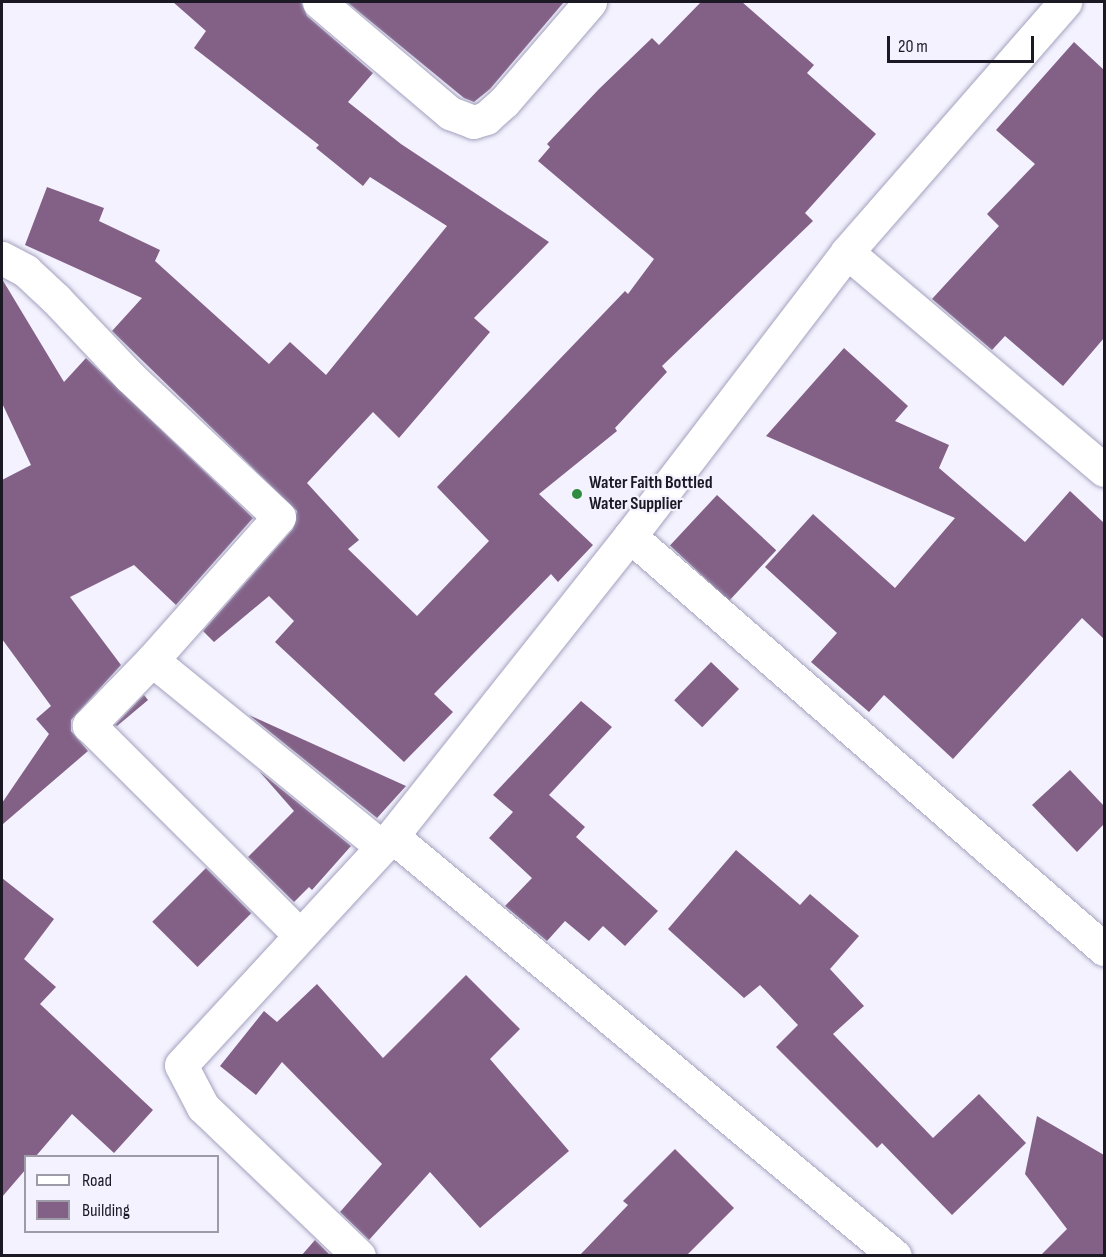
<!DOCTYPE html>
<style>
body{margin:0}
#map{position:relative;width:1106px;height:1257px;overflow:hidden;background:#f3f2fe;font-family:"Sofia Sans Condensed",sans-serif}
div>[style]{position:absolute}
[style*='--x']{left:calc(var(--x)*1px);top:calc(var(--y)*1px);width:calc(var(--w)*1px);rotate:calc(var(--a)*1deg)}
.building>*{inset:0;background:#836086;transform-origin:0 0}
.roads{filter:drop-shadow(0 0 2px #a4a1be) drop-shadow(0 0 2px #a4a1be)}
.minor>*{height:33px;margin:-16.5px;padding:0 16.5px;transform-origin:16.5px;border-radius:16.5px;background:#fff}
.dots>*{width:16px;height:16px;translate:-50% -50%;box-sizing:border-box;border:3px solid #f3f2fe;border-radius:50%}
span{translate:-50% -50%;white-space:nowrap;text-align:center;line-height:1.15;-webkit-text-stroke:4.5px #f3f2fe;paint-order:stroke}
.poi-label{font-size:18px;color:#1b1924;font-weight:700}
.left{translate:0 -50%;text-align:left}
.frame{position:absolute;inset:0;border:3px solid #1b1924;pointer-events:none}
.legend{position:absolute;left:24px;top:1155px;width:195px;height:78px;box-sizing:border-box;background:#f3f2fe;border:2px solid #9d9ba7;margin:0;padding:8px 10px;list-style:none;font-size:18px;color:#1b1924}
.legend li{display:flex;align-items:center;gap:12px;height:30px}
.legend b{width:30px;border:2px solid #9d9ba7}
.scale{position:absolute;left:887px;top:36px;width:147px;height:27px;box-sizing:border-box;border:3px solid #1b1924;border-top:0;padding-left:8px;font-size:18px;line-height:21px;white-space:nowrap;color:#1b1924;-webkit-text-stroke:4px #f3f2fe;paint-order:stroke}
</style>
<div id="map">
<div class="building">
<div style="clip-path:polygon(173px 2px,301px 2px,307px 16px,373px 73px,348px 102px,401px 144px,549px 242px,474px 318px,490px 332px,399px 438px,373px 412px,307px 483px,359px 540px,348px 549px,417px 616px,489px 541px,437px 487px,625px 291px,628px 294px,654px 259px,538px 161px,550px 147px,547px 144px,599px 89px,652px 38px,659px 45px,701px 2px,742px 2px,814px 65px,807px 73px,876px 134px,805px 213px,813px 221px,662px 366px,667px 372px,615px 428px,617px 431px,539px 494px,593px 545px,558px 582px,551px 574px,434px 694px,453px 712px,404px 762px,275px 642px,294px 621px,269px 596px,214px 642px,203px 631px,293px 529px,297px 511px,112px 331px,142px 298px,25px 245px,47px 187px,104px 208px,99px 221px,160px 250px,155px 261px,269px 364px,290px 342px,326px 375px,447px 226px,370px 177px,363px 186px,316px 148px,319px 145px,194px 48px,206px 31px)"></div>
<div style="clip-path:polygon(347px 2px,564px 2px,490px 89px,474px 102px,464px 98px)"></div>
<div style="clip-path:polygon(1074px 42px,1104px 70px,1104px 338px,1063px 386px,1005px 336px,992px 350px,932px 299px,999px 226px,987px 214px,1035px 164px,996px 130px)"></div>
<div style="clip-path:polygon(2px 279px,64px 382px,86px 358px,253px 518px,176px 605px,134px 565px,70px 597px,121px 665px,71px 720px,71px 731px,88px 751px,3px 824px,2px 803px,49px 734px,36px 719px,51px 706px,2px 639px,2px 480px,31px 465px,2px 403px)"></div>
<div style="clip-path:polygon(844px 348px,908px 406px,895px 421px,949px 445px,939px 468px,1025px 542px,1070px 491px,1104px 523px,1104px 639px,1082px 618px,953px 759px,884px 695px,869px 712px,811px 662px,837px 633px,765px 567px,813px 514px,895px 588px,955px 518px,766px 436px)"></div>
<div style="left:717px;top:495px;width:81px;height:69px;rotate:43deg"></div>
<div style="left:711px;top:662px;width:39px;height:53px;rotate:44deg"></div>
<div style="clip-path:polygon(144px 695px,148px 700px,117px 726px,115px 725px)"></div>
<div style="clip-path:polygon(581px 701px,612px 727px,549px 795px,585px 827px,576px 837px,658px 911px,625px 946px,603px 926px,589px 941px,565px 921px,547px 941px,505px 906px,532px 878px,489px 838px,513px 812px,493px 795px)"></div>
<div style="clip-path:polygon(249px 715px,406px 786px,377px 818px)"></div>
<div style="clip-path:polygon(1070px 770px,1104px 806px,1104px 824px,1077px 852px,1032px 805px)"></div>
<div style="clip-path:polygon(259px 771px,351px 846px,312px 890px,309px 887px,294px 902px,248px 857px,294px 811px)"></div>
<div style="clip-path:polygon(736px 850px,800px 905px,810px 894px,859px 936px,830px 969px,864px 1006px,833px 1034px,933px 1138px,979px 1094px,1026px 1143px,952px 1215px,882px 1143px,877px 1148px,776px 1047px,798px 1025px,760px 985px,744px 998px,668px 929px)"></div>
<div style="left:206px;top:868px;width:64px;height:76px;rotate:45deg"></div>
<div style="clip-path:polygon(2px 878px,54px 919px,24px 959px,56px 987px,40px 1004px,153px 1110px,114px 1153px,72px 1114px,36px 1156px,26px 1156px,26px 1169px,2px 1197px)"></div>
<div style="clip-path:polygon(466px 975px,520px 1029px,490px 1059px,569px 1151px,480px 1228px,430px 1172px,369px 1240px,340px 1212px,382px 1164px,282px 1062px,256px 1095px,220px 1066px,264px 1011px,277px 1022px,317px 984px,383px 1058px)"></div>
<div style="clip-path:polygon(1037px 1116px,1104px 1155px,1104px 1256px,1040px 1256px,1067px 1229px,1025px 1174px)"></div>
<div style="clip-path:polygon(675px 1149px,734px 1208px,686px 1256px,579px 1256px,628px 1205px,623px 1201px)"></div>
<div style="clip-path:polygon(315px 1240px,331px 1256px,301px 1256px)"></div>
</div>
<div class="roads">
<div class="minor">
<div style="--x:319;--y:2;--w:172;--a:40.3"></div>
<div style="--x:450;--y:113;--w:25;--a:21"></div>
<div style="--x:473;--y:122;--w:14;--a:-17"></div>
<div style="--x:486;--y:118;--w:24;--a:-42"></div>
<div style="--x:504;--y:102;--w:132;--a:-49.3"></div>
<div style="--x:847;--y:252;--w:337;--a:40.3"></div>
<div style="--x:2;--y:258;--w:27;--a:28"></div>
<div style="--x:26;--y:271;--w:41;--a:43"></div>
<div style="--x:56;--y:299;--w:108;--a:46.5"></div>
<div style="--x:130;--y:377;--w:204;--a:43.2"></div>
<div style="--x:279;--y:517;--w:191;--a:131.6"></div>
<div style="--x:152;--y:660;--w:296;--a:39.1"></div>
<div style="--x:630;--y:536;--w:629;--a:41.07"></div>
<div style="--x:152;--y:660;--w:91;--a:134.1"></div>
<div style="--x:89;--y:725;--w:298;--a:44.9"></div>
<div style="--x:392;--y:836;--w:655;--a:39.86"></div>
<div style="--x:359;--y:1256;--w:216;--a:-136.3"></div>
<div style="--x:203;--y:1107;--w:47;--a:-117.6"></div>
<div style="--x:181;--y:1065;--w:311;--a:-47.3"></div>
<div style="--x:392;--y:836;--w:383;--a:-51.6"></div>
<div style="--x:630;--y:536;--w:357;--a:-52.6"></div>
<div style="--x:847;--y:252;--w:332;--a:-48.9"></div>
</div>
</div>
<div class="dots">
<div style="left:577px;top:494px;background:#2e8d40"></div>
</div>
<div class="poi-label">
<span class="left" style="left:589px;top:494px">Water Faith Bottled<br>Water Supplier</span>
</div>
<div class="frame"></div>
<ul class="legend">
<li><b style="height:8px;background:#fff"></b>Road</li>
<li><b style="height:16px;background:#836086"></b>Building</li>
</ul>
<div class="scale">20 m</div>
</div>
